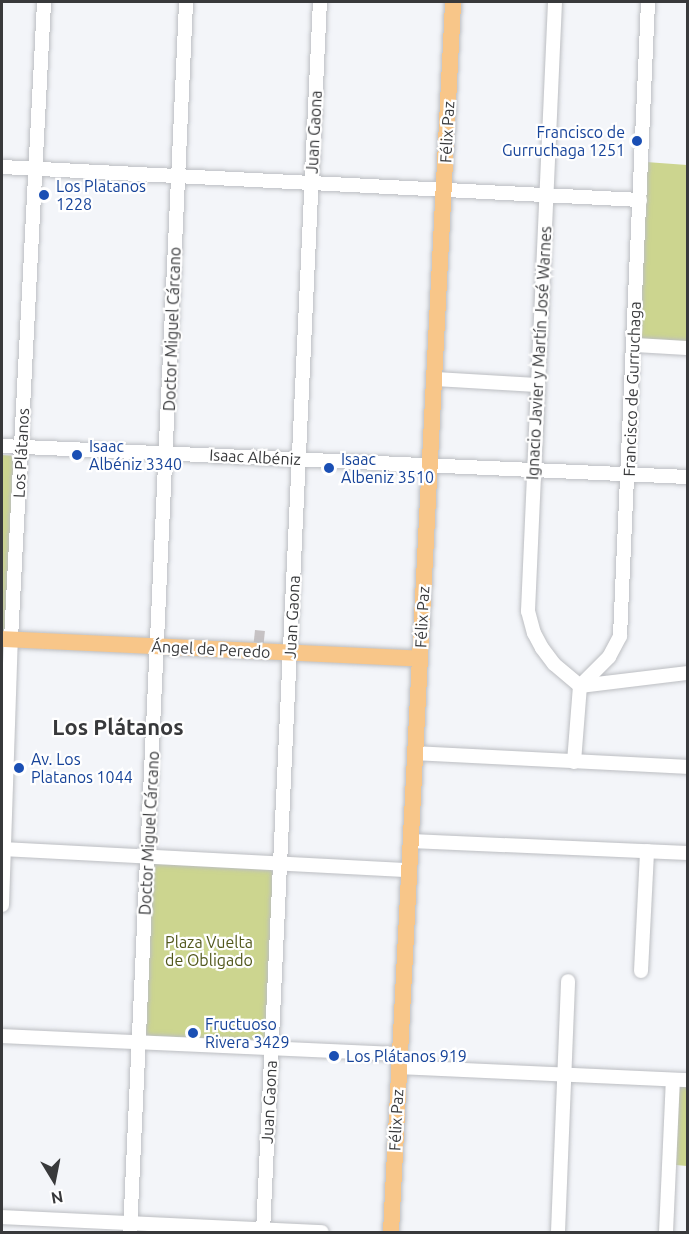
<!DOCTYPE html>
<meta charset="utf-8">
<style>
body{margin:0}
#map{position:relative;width:689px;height:1234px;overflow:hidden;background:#f3f5f9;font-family:Ubuntu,sans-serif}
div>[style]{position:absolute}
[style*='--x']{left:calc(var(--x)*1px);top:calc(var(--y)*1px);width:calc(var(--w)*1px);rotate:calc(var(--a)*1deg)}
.green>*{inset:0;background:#ccd58f;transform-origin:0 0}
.building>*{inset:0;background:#c6c2c4;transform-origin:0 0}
.roads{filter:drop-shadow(0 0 2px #bcbec2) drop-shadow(0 0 2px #bcbec2)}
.minor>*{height:14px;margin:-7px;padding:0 7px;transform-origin:7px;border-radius:7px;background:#fff}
.major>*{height:16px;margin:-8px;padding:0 8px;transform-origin:8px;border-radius:8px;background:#f8c689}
.dots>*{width:16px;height:16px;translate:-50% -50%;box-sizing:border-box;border:3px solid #fff;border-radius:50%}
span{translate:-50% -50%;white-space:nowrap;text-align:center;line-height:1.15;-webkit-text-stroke:4.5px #fff;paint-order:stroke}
.street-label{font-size:16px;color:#38393b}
.transit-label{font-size:16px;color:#164399}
.right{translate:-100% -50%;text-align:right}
.left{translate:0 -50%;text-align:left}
.park-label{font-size:16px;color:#52581d}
.district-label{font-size:22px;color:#38393b;font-weight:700}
.frame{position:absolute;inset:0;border:3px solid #38393b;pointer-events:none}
.north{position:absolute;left:24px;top:1150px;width:60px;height:60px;-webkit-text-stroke:4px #fff;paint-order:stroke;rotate:170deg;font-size:16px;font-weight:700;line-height:24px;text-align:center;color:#38393b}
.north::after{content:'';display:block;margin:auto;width:21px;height:27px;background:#38393b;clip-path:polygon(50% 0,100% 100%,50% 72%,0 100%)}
</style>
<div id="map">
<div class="green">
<div style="clip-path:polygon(646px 162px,687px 165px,687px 344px,644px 341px,638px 330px)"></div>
<div style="clip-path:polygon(2px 455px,18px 456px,8px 634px,2px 633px)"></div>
<div style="left:152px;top:862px;width:121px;height:174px;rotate:2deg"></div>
<div style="clip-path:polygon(679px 1084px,687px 1084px,687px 1166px,676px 1165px)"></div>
</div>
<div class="building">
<div style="left:255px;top:630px;width:10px;height:12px;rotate:6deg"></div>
</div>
<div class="roads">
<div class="minor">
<div style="--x:555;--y:2;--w:610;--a:92.54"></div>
<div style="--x:528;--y:611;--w:23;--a:75"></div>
<div style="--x:534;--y:633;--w:17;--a:62"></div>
<div style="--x:542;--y:648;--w:20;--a:53"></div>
<div style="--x:554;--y:664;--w:34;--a:40"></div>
<div style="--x:2;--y:167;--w:639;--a:2.96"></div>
<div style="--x:634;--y:345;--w:54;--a:3.2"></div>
<div style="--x:434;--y:379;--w:104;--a:3.3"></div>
<div style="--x:2;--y:446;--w:687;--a:2.59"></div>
<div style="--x:580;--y:686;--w:109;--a:-6.9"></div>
<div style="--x:415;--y:753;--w:273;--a:2.9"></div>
<div style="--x:574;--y:762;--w:76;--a:-85.5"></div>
<div style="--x:580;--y:686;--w:41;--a:-45"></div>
<div style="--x:609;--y:657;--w:24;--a:-62"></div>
<div style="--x:620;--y:636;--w:635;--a:-87.47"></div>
<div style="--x:411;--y:841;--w:277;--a:2.5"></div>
<div style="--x:2;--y:849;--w:408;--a:3"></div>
<div style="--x:2;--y:905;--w:266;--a:-88.1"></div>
<div style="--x:11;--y:639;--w:638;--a:-87.03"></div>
<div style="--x:641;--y:971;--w:120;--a:-87.1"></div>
<div style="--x:2;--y:1036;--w:398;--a:2.6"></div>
<div style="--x:399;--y:1067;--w:289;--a:2.6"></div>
<div style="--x:2;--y:1217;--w:320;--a:2.7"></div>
<div style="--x:130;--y:1232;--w:1231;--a:-87.39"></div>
<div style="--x:263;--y:1232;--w:1231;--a:-87.35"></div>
<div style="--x:558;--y:1232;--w:251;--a:-87.7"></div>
<div style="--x:666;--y:1232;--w:152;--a:-87.4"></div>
</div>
<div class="major">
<div style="--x:2;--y:639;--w:418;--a:2.7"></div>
<div style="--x:391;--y:1232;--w:1232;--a:-87.11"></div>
</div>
</div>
<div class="dots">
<div style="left:637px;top:141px;background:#1a4fb4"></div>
<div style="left:44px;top:195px;background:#1a4fb4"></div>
<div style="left:77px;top:455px;background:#1a4fb4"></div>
<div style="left:329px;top:468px;background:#1a4fb4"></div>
<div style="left:19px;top:768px;background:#1a4fb4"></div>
<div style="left:193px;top:1033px;background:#1a4fb4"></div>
<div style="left:334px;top:1056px;background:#1a4fb4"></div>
</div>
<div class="street-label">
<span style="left:314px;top:132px;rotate:-87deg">Juan Gaona</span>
<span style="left:447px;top:132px;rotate:-87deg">Félix Paz</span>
<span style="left:172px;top:329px;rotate:-88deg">Doctor Miguel Cárcano</span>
<span style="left:539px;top:353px;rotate:-87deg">Ignacio Javier y Martín José Warnes</span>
<span style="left:632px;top:389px;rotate:-88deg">Francisco de Gurruchaga</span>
<span style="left:21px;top:453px;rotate:-87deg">Los Plátanos</span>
<span style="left:255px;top:457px;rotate:3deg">Isaac Albéniz</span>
<span style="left:292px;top:617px;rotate:-87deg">Juan Gaona</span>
<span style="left:422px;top:617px;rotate:-87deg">Félix Paz</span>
<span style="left:211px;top:649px;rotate:3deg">Ángel de Peredo</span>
<span style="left:149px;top:833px;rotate:-87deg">Doctor Miguel Cárcano</span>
<span style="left:269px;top:1102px;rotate:-87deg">Juan Gaona</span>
<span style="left:396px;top:1120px;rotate:-87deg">Félix Paz</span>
</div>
<div class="transit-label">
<span class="right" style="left:625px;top:141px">Francisco de<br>Gurruchaga 1251</span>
<span class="left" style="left:56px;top:195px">Los Platanos<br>1228</span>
<span class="left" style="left:89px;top:455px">Isaac<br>Albéniz 3340</span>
<span class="left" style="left:341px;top:468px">Isaac<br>Albeniz 3510</span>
<span class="left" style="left:31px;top:768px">Av. Los<br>Platanos 1044</span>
<span class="left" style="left:205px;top:1033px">Fructuoso<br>Rivera 3429</span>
<span class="left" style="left:346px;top:1056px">Los Plátanos 919</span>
</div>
<div class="park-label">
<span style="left:209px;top:951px">Plaza Vuelta<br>de Obligado</span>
</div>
<div class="district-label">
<span style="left:118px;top:727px">Los Plátanos</span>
</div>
<div class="frame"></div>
<div class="north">N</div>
</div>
